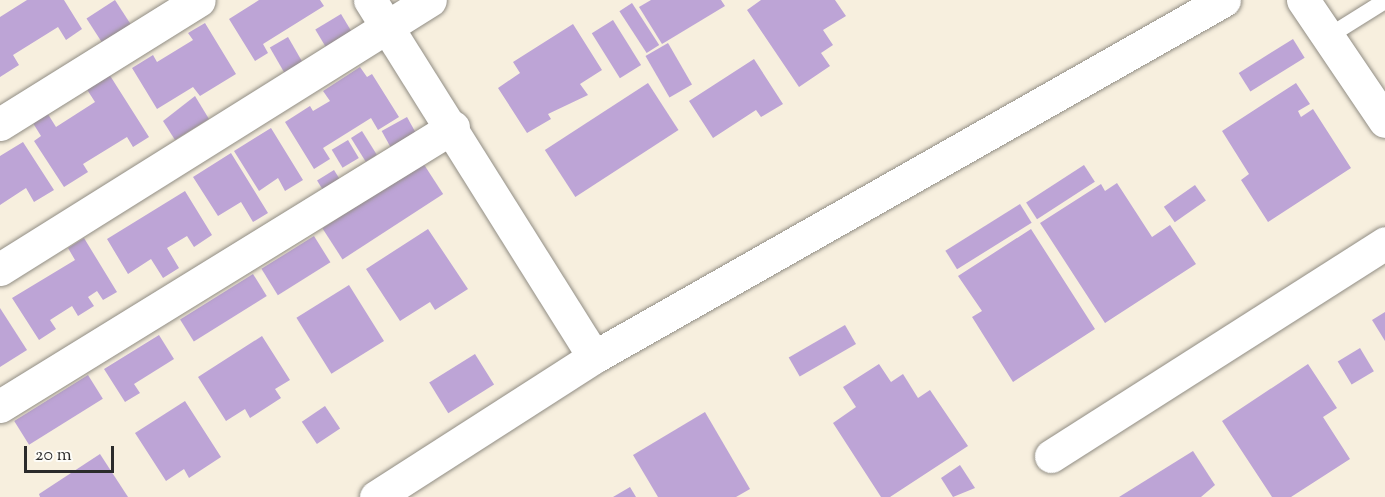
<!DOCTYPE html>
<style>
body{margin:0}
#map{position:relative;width:1385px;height:497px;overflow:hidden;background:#f7efde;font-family:"Sorts Mill Goudy",serif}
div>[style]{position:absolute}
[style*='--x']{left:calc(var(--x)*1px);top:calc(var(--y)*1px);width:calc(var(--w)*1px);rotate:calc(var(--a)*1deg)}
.building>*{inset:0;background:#bda4d6;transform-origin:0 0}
.roads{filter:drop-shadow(0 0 2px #918d84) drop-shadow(0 0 2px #918d84)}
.service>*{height:16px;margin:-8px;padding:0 8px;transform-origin:8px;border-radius:8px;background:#fff}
.minor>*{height:33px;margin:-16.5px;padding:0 16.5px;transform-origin:16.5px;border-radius:16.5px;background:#fff}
span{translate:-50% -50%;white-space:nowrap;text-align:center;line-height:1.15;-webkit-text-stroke:4.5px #fdfcf7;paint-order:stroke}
.scale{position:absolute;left:24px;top:446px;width:90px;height:27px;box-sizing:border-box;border:3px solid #2b2b2b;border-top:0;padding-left:8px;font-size:18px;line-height:21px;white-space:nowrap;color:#2b2b2b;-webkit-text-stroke:4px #fdfcf7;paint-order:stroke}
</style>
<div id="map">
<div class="building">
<div style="clip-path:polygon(27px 0,64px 0,82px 29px,66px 40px,58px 27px,13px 55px,19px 65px,0 77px,0 17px)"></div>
<div style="left:115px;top:0;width:30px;height:34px;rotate:57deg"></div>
<div style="clip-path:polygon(259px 0,320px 0,324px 6px,263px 44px,268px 53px,255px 61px,229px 19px)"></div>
<div style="clip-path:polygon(651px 0,721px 0,725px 6px,662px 44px,639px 7px)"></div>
<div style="clip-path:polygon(761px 0,835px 0,846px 16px,823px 30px,833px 45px,821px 53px,830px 66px,799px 87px,747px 10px)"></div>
<div style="left:632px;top:3px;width:50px;height:15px;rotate:57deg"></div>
<div style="left:341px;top:14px;width:23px;height:30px;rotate:59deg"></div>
<div style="left:613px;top:20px;width:53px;height:25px;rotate:58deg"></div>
<div style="clip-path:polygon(205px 23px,236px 74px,200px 96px,193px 87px,157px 109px,132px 68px,153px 55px,157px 62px,193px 40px,188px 33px)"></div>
<div style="clip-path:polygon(573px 24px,602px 70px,580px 84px,588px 95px,548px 114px,551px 119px,527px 133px,498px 88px,520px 73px,513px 62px)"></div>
<div style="left:288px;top:37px;width:34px;height:21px;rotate:60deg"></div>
<div style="left:1293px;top:39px;width:22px;height:64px;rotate:58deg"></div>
<div style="left:668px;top:43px;width:48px;height:26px;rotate:60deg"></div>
<div style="clip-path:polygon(754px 59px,783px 104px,761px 117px,756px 110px,713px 138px,689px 101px)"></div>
<div style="clip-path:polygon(360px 67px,367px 77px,372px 74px,399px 117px,378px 130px,371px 118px,323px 148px,330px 159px,314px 169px,285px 122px,310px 106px,313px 111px,330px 101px,323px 91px)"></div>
<div style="clip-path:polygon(109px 74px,149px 137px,133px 147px,127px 137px,83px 164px,88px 172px,64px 187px,34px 141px,41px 136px,31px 120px,46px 111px,56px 127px,95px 102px,86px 88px)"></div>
<div style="left:648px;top:83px;width:56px;height:123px;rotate:57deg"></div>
<div style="clip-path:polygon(1296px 83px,1310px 104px,1298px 111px,1301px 117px,1313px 109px,1351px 168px,1268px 222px,1241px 180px,1249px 174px,1222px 131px)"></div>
<div style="clip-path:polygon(195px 96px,209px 119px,175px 140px,163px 121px)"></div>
<div style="left:407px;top:117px;width:18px;height:29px;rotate:61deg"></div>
<div style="clip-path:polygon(271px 128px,303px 180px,285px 191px,278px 178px,259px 191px,234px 151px)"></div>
<div style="left:362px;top:131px;width:28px;height:13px;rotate:58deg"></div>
<div style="left:348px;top:140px;width:21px;height:19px;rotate:59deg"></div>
<div style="clip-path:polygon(23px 142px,54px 190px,34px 202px,26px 188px,0 205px,0 156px)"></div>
<div style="clip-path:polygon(231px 153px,268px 213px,253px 222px,241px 202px,218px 216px,193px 177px)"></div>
<div style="left:423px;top:163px;width:37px;height:120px;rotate:57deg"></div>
<div style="left:1084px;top:165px;width:20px;height:69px;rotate:57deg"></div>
<div style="left:334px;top:170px;width:15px;height:20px;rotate:58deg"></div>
<div style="clip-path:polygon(1117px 183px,1152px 237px,1170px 225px,1196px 264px,1105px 323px,1040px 223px,1101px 184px,1105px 191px)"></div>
<div style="left:1195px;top:185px;width:19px;height:38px;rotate:55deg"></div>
<div style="clip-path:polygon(185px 191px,212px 235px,194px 247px,187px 236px,167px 248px,179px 268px,163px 278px,151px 259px,128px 274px,107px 239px)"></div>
<div style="left:1020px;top:204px;width:22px;height:88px;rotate:58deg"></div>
<div style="clip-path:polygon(428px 229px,468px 289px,435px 310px,430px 302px,400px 321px,366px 269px)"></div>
<div style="clip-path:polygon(1031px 229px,1095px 329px,1013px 382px,972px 317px,982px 311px,958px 276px)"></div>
<div style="left:314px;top:236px;width:31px;height:62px;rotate:58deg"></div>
<div style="clip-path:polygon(84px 238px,117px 292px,103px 300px,97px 291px,88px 297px,94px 306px,78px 316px,72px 306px,50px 320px,56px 329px,39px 340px,12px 298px,75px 260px,68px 248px)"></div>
<div style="left:253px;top:274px;width:26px;height:86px;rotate:58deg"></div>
<div style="left:349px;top:285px;width:66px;height:62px;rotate:58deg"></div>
<div style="clip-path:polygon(0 308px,27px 350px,0 367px)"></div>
<div style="clip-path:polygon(1385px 312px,1385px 341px,1372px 320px)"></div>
<div style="left:845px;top:325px;width:22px;height:65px;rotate:60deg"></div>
<div style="clip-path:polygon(159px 335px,174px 359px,134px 384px,140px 393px,125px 402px,104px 369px)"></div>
<div style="clip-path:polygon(262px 336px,290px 380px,275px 389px,281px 398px,250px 418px,245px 409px,226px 421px,198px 377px)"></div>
<div style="left:1360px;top:348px;width:27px;height:26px;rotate:59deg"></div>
<div style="left:475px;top:354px;width:36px;height:54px;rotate:58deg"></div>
<div style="clip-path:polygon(879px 364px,891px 382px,903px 374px,918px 398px,930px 390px,968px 446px,890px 497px,881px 497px,833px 423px,856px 407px,843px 387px)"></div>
<div style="clip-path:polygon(1308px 364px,1337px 408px,1323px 417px,1350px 459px,1291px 497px,1272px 497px,1222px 421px)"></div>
<div style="left:88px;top:375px;width:28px;height:87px;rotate:58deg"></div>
<div style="clip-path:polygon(185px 401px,221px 457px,189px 478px,184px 469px,166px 481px,135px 433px)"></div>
<div style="left:325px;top:406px;width:27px;height:28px;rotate:56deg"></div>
<div style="clip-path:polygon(705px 412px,750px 489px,736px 497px,658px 497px,633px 455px)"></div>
<div style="clip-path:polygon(1193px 451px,1215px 485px,1201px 497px,1119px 497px)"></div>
<div style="clip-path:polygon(100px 454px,128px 497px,40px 497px,39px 494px)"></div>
<div style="clip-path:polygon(960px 465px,975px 488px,953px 497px,941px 478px)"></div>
<div style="clip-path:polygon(630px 487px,636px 497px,613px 497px)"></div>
</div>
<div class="roads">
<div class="service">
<div style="--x:1329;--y:36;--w:66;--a:-32"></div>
</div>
<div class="minor">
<div style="--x:370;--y:0;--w:421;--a:57.9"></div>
<div style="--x:1303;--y:0;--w:146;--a:55.9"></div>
<div style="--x:0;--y:124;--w:234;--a:-31.9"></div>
<div style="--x:0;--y:269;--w:507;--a:-32.03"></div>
<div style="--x:0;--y:406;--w:532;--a:-31.63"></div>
<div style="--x:1051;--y:456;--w:396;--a:-32.5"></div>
<div style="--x:376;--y:497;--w:259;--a:-32.7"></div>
<div style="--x:594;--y:357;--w:724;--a:-29.54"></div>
</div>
</div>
<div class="scale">20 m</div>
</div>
